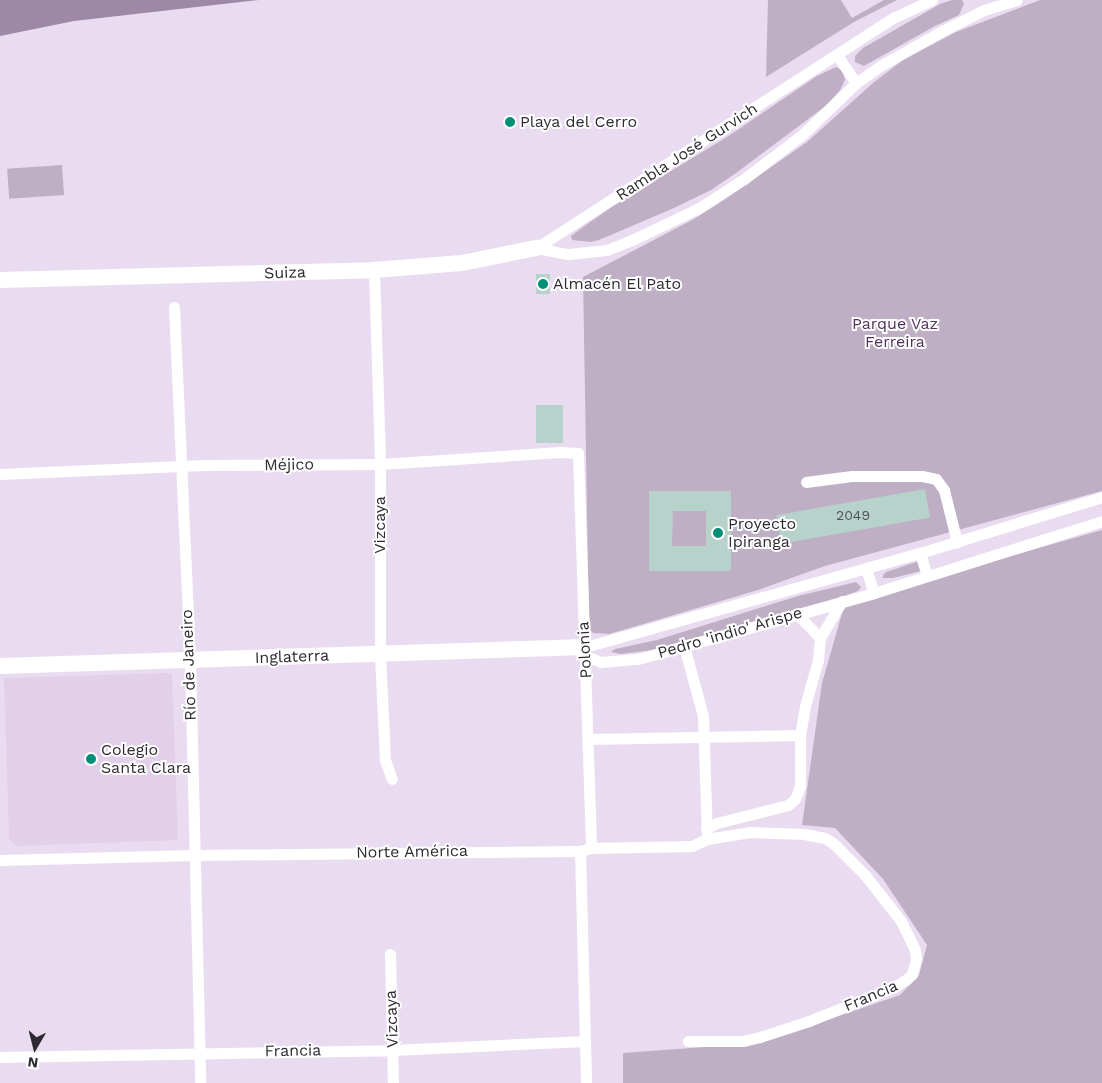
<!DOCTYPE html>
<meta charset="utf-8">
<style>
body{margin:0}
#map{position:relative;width:1102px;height:1083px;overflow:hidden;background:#eadcf0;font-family:"Work Sans",sans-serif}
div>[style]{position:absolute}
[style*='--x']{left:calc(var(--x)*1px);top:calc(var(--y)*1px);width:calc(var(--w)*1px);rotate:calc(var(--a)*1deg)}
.built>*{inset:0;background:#e2cfea}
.green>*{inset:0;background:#beafc5;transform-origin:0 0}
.water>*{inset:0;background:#9d88a6}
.building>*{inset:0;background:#b7d2ca;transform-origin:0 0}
.street>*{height:11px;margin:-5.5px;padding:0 5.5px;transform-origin:5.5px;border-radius:5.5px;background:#fff}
.secondary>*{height:16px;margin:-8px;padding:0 8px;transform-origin:8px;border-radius:8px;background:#fff}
.dots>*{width:14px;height:14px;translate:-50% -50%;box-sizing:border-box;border:2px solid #fff;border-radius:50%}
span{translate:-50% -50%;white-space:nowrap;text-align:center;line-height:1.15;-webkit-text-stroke:4px #fff;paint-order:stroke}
.number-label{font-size:14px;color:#515457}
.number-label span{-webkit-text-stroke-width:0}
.poi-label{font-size:16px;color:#2f2a31}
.left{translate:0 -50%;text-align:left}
.street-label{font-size:16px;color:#2f2a31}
.park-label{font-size:16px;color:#51325d}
.north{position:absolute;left:10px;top:1023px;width:50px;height:50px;-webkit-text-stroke:4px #fff;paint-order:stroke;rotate:188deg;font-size:14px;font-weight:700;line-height:20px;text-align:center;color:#2f2a31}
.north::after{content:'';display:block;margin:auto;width:18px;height:22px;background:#2f2a31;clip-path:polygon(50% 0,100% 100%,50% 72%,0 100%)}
</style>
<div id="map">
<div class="built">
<div style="clip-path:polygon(172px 673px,178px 840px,17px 846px,9px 839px,4px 678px)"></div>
</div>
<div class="green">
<div style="clip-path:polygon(768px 0,841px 0,852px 18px,884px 0,897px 0,854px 22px,766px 77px)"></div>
<div style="clip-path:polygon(952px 0,962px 0,964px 4px,959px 15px,935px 26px,864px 66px,855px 62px,855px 56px,863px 48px,940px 4px)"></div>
<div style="clip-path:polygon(1040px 0,1102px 0,1102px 491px,825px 566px,758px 590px,647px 623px,609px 634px,593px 633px,589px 628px,583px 277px,694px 219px,724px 200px,807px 142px,873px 83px,903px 60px,956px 32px)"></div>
<div style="clip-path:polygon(836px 67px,842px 70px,845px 80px,840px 90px,827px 105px,736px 173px,711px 190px,674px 208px,599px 240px,591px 242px,572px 240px,571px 236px,583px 227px,612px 207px,730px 135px,817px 76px)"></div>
<div style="left:62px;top:165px;width:30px;height:55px;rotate:86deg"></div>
<div style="clip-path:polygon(1102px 530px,1102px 1083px,623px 1083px,623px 1053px,760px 1043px,900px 995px,919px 975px,927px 945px,883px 879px,835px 828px,802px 825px,822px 683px,845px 603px)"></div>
<div style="clip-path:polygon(916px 562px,921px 563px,921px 571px,893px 578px,883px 578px,883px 575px,886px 572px)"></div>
<div style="clip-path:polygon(856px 582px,861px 587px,858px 591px,844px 596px,652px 650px,621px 654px,611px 652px,615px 649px,657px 640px,798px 596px)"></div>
</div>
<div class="water">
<div style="clip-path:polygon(0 0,259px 0,74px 21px,0 36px)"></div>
</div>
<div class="building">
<div style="left:550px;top:274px;width:20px;height:14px;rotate:90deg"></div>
<div style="left:536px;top:405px;width:27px;height:38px"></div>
<div style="left:925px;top:489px;width:29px;height:151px;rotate:80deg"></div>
<div style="clip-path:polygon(evenodd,649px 491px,731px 491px,731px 571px,649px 571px,649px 491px,673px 511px,706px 511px,706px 546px,672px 546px,673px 511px)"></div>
</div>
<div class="street">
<div style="--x:837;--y:55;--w:34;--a:56"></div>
<div style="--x:536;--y:248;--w:33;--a:11"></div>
<div style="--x:568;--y:254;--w:39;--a:-6"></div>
<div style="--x:607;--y:250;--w:27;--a:-22"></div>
<div style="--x:632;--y:240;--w:74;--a:-25.5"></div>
<div style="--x:699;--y:208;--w:54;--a:-32.8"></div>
<div style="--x:744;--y:179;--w:74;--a:-37.3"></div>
<div style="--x:803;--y:134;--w:74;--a:-43.9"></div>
<div style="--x:856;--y:83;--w:29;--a:-35"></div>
<div style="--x:880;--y:66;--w:73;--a:-29.4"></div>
<div style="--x:944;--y:30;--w:45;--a:-26.6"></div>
<div style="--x:984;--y:10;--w:34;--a:-17"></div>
<div style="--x:536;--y:248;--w:427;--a:-32.8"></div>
<div style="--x:895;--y:17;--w:41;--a:-24.7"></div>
<div style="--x:374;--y:270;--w:194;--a:88.2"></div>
<div style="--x:380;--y:464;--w:190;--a:90"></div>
<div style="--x:380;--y:654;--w:106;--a:87.3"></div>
<div style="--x:385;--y:760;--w:20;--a:70"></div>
<div style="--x:174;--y:307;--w:354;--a:87.4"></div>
<div style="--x:190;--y:661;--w:422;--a:88.6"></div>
<div style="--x:0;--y:474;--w:204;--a:-2.5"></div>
<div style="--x:204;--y:465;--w:176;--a:-0.3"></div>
<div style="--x:380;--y:464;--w:180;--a:-3.8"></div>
<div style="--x:560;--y:452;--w:18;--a:3"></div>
<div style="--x:578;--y:453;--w:395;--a:88.1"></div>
<div style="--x:806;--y:482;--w:46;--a:-7.4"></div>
<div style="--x:852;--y:476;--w:70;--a:0"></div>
<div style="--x:922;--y:476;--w:14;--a:12"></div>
<div style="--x:936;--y:479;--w:14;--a:54"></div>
<div style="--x:944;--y:490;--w:54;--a:76"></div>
<div style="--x:920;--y:553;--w:24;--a:73"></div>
<div style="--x:866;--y:569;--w:25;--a:72"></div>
<div style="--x:797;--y:614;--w:33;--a:46"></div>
<div style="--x:820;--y:638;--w:43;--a:-59.3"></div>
<div style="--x:684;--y:646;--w:73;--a:74.8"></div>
<div style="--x:703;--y:716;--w:119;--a:88.1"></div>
<div style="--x:585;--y:647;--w:348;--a:-15.7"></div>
<div style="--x:920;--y:553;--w:190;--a:-17.1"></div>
<div style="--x:586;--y:656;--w:16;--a:22"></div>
<div style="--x:601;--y:662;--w:37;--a:-5"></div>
<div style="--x:638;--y:659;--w:245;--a:-15.6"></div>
<div style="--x:874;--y:593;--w:239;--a:-17.5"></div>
<div style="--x:588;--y:739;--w:212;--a:-1.1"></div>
<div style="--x:706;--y:828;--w:12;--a:-24"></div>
<div style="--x:717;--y:823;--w:73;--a:-14.2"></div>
<div style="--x:788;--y:805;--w:9;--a:-41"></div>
<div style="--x:795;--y:799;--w:14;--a:-69"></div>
<div style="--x:800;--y:786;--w:51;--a:-90"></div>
<div style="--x:800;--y:735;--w:29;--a:-80"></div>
<div style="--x:805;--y:706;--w:48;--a:-74.2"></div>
<div style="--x:818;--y:660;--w:22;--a:-85"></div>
<div style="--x:580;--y:851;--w:232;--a:88.5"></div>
<div style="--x:0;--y:860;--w:194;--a:-1.5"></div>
<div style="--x:194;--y:855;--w:386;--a:-0.6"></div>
<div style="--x:580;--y:851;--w:11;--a:-15"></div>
<div style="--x:591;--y:848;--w:101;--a:-1.1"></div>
<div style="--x:692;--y:846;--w:17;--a:-25"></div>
<div style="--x:707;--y:839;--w:44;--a:-9.2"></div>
<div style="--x:750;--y:832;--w:54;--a:2.1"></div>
<div style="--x:804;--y:834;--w:21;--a:11"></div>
<div style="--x:825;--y:838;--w:9;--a:32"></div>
<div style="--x:833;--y:843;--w:45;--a:45"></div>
<div style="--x:865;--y:875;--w:58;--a:52"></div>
<div style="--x:901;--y:921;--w:32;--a:64"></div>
<div style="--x:915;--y:950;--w:9;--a:84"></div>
<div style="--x:916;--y:959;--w:16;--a:105"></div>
<div style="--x:912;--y:974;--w:7;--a:135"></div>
<div style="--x:907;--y:979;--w:15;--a:148"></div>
<div style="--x:894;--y:987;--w:92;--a:158.2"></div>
<div style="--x:809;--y:1021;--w:52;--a:161.9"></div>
<div style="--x:760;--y:1037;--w:17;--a:167"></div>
<div style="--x:743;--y:1041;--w:55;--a:180"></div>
<div style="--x:390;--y:954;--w:129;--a:88.7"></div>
<div style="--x:0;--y:1057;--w:393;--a:-1"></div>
<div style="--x:393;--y:1050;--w:192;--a:-2.7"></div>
</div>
<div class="secondary">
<div style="--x:0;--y:280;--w:374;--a:-1.5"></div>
<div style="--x:374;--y:270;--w:88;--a:-4.5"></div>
<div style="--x:462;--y:263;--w:76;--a:-11.5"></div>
<div style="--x:0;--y:666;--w:585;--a:-1.86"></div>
</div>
<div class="dots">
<div style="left:510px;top:122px;background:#028e77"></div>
<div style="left:543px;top:284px;background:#028e77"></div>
<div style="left:718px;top:533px;background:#028e77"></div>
<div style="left:91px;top:759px;background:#028e77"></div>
</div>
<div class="number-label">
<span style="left:853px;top:515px">2049</span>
</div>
<div class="poi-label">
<span class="left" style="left:520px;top:122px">Playa del Cerro</span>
<span class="left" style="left:553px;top:284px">Almacén El Pato</span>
<span class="left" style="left:728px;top:533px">Proyecto<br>Ipiranga</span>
<span class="left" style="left:101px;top:759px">Colegio<br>Santa Clara</span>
</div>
<div class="street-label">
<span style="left:687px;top:152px;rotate:-33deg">Rambla José Gurvich</span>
<span style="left:285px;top:273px;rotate:-2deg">Suiza</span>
<span style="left:289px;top:465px;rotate:-1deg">Méjico</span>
<span style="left:380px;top:525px;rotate:-90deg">Vizcaya</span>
<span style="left:730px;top:633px;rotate:-16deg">Pedro 'indio' Arispe</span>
<span style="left:585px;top:650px;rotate:-93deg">Polonia</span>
<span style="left:292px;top:657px;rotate:-2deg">Inglaterra</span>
<span style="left:189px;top:665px;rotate:-92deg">Río de Janeiro</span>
<span style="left:412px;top:852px;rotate:-1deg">Norte América</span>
<span style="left:871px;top:996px;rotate:-23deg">Francia</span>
<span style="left:392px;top:1019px;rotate:-92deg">Vizcaya</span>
<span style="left:293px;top:1051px;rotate:-1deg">Francia</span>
</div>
<div class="park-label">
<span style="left:895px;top:333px">Parque Vaz<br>Ferreira</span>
</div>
<div class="north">N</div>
</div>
